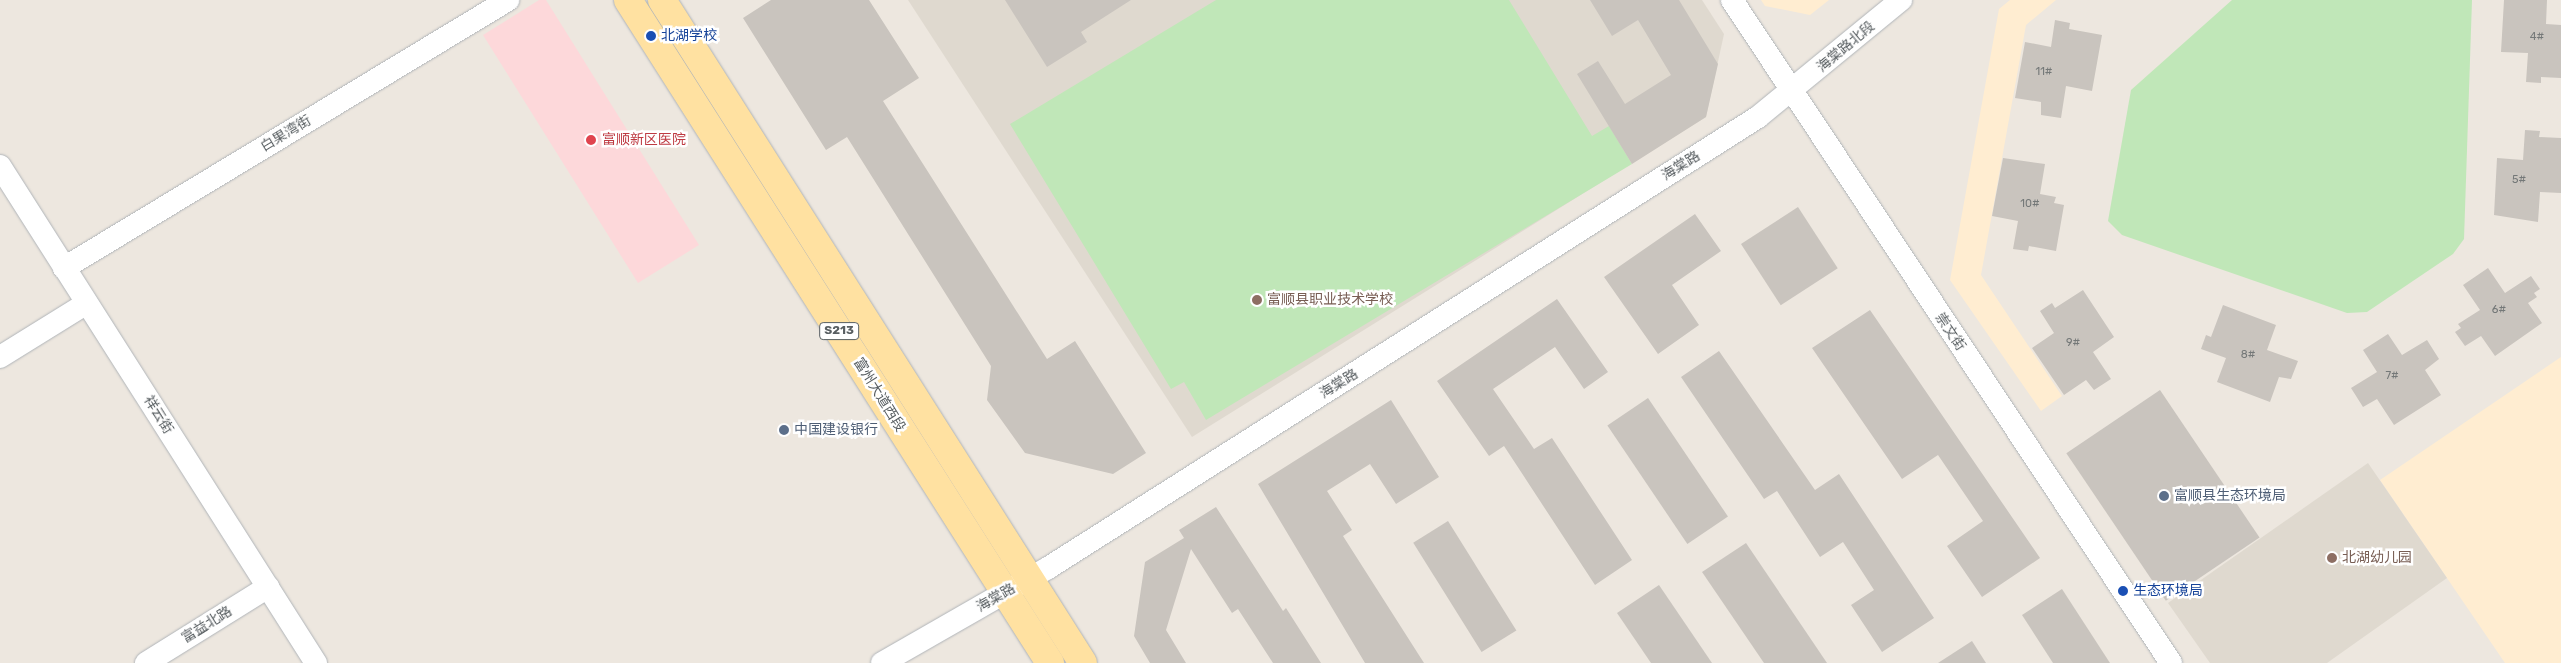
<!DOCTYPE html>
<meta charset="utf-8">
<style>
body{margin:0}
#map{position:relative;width:2561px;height:663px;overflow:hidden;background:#ede7df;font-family:Rubik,"Noto Sans SC",sans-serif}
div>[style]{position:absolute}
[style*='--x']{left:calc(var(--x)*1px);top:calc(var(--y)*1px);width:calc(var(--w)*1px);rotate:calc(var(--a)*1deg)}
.commercial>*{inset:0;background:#ffedd1}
.education>*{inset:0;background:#dfd9cf}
.medical>*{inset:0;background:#fdd8da}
.green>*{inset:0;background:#c0e7b8}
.building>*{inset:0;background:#c9c4be;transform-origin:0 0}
.roads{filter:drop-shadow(0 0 1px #b0b4b8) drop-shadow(0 0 1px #b0b4b8)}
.minor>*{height:22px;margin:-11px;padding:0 11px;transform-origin:11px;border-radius:11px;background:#fff}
.major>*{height:28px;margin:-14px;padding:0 14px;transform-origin:14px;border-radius:14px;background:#ffe1a1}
.dots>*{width:14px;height:14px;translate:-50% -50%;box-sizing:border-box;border:2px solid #fff;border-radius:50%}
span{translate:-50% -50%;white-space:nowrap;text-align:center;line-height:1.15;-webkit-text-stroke:5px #fff;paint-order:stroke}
.number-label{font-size:11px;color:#747878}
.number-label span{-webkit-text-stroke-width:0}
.shield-label span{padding:1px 4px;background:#fff;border:1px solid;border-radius:4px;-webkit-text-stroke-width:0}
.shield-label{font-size:12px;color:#585e61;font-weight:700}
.transit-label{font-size:14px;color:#164399}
.left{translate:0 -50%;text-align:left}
.street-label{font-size:14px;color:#585e61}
.health-label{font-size:14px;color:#be3a42}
.education-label{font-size:14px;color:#785e54}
.service-label{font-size:14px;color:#4e5e75}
</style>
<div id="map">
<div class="commercial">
<div style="clip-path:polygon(1761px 0,1829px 0,1810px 15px,1765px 6px)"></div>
<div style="clip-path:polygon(2010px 0,2056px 0,2026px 25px,1981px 275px,2062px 396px,2041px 411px,1950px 280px,1999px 9px)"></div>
<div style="clip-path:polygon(2561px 357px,2561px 663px,2505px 663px,2380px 480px)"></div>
</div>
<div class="education">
<div style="clip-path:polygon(908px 0,1702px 0,1724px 34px,1706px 117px,1192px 437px)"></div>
<div style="clip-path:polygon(2368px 463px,2447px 578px,2327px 663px,2210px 663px,2168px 603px)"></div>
</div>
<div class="medical">
<div style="clip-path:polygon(539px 0,546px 0,699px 245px,638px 283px,483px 35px)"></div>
</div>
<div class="green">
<div style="clip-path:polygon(1216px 0,1509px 0,1592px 136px,1609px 126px,1632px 164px,1206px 420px,1184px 382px,1171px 389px,1010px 124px)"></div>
<div style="clip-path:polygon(2232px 0,2472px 0,2464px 239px,2453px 254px,2367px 312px,2347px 313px,2122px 235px,2108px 221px,2131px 90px)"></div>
</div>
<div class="building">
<div style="clip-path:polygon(771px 0,869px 0,919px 78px,883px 101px,1047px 359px,1075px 341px,1146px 453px,1113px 474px,1025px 453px,987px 400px,991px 366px,847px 137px,826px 150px,743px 18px)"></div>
<div style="clip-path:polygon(1005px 0,1131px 0,1081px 32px,1087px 42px,1047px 67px)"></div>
<div style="clip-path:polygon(1590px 0,1679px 0,1718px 64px,1706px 117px,1632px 164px,1577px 74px,1598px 61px,1625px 104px,1671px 75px,1638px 20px,1612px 36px)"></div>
<div style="clip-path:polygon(2504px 0,2547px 0,2546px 24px,2561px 25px,2561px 78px,2541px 77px,2541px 83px,2526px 82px,2528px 53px,2501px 52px)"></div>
<div style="clip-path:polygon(2055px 20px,2070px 23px,2069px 29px,2102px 35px,2092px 91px,2066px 86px,2061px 118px,2041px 115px,2041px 102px,2015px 98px,2025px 42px,2051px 47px)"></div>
<div style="clip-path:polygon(2525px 130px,2540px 131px,2539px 137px,2561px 138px,2561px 193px,2540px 192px,2538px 222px,2494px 215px,2497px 158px,2523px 160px)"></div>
<div style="clip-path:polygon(2003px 158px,2045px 164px,2040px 194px,2056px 197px,2054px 203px,2064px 205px,2056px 251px,2029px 246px,2028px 251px,2013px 249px,2018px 221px,1992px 216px)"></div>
<div style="left:1798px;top:207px;width:73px;height:68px;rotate:57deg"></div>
<div style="clip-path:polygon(1695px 214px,1721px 251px,1672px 285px,1699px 325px,1658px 354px,1604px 277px)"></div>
<div style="clip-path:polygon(2488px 268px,2505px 293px,2531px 276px,2540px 289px,2534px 293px,2537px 297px,2528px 303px,2542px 323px,2495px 356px,2481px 336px,2465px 346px,2455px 332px,2461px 328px,2458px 324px,2480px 310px,2463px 285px)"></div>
<div style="clip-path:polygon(2083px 290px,2114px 337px,2093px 352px,2111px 379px,2094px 390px,2086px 380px,2064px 395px,2032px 348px,2054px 333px,2040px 311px,2052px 303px,2055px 308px)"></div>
<div style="clip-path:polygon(1557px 299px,1608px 372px,1584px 389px,1555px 347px,1493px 389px,1534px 449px,1552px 438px,1632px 560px,1595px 585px,1504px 446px,1489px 456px,1437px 381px)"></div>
<div style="clip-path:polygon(2223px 305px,2276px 325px,2267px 350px,2298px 361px,2291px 379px,2279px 377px,2270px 402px,2217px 382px,2226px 358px,2201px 349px,2206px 335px,2211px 337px)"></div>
<div style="clip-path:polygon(1870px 310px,2040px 558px,1982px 597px,1947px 546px,1983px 521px,1938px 455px,1902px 479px,1812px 348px)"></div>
<div style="clip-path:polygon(2388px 334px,2402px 355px,2427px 340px,2439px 359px,2425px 370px,2441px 395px,2394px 425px,2377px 399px,2363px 407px,2351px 388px,2377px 372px,2363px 350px)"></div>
<div style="clip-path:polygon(1719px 351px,1815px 490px,1839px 474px,1934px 618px,1882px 652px,1851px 605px,1874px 590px,1843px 542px,1820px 557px,1777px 491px,1764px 499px,1681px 377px)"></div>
<div style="left:2160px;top:390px;width:178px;height:113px;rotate:56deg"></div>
<div style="left:1648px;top:398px;width:143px;height:49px;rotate:56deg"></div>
<div style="clip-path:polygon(1391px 400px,1439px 477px,1396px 504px,1370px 464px,1327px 491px,1352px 530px,1343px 536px,1424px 663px,1365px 663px,1258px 484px)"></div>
<div style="clip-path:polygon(1216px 507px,1283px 611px,1286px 608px,1321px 663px,1273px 663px,1238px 609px,1232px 613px,1191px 549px,1166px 630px,1186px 663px,1150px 663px,1134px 636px,1145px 562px,1184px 538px,1179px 530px)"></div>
<div style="left:1448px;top:521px;width:129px;height:41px;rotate:58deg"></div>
<div style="clip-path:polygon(1746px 543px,1827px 663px,1764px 663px,1702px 572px)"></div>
<div style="clip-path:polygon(1659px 585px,1712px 663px,1651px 663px,1617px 613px)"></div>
<div style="clip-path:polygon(2062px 589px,2110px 663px,2053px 663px,2022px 615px)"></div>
<div style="clip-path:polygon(1972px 641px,1986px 663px,1938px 663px)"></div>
</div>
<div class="roads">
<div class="minor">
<div style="--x:1732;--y:0;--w:795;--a:56.49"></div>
<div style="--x:0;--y:166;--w:589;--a:57.55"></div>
<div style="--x:64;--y:268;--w:519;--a:-31.12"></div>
<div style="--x:0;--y:357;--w:102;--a:-31.8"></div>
<div style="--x:146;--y:663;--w:144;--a:-31.9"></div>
<div style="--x:882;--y:663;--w:191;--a:-29.8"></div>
<div style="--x:1048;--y:568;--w:841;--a:-32.42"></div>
<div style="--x:1758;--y:117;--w:185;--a:-39.3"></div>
</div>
<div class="major">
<div style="--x:628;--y:0;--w:786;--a:57.52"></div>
<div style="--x:662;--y:0;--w:785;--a:57.58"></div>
</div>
</div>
<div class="dots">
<div style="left:651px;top:36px;background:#1a4fb4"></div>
<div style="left:591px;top:140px;background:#e0444e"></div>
<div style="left:1257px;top:300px;background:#8d6e63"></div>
<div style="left:784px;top:430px;background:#5c6f8a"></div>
<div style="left:2164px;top:496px;background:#5c6f8a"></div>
<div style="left:2332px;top:558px;background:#8d6e63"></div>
<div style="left:2123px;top:591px;background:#1a4fb4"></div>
</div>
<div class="number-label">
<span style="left:2537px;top:37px">4#</span>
<span style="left:2044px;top:72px">11#</span>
<span style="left:2519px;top:180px">5#</span>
<span style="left:2030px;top:204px">10#</span>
<span style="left:2499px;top:310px">6#</span>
<span style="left:2073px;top:343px">9#</span>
<span style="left:2248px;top:355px">8#</span>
<span style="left:2392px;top:376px">7#</span>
</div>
<div class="shield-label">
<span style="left:839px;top:331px">S213</span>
</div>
<div class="transit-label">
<span class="left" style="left:661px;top:36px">北湖学校</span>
<span class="left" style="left:2133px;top:591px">生态环境局</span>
</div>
<div class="street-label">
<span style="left:1846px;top:47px;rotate:-40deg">海棠路北段</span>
<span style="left:286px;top:134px;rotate:-31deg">白果湾街</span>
<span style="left:1681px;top:166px;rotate:-32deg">海棠路</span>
<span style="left:1950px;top:332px;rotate:56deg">崇文街</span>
<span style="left:1339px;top:384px;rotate:-32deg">海棠路</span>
<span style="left:879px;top:395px;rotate:58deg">富州大道西段</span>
<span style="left:158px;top:415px;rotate:58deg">祥云街</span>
<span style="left:996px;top:598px;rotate:-30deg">海棠路</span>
<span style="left:207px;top:625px;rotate:-32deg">富益北路</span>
</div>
<div class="health-label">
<span class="left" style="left:602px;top:140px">富顺新区医院</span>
</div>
<div class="education-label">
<span class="left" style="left:1267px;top:300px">富顺县职业技术学校</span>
<span class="left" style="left:2342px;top:558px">北湖幼儿园</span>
</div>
<div class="service-label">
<span class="left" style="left:794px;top:430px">中国建设银行</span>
<span class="left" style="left:2174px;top:496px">富顺县生态环境局</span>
</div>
</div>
